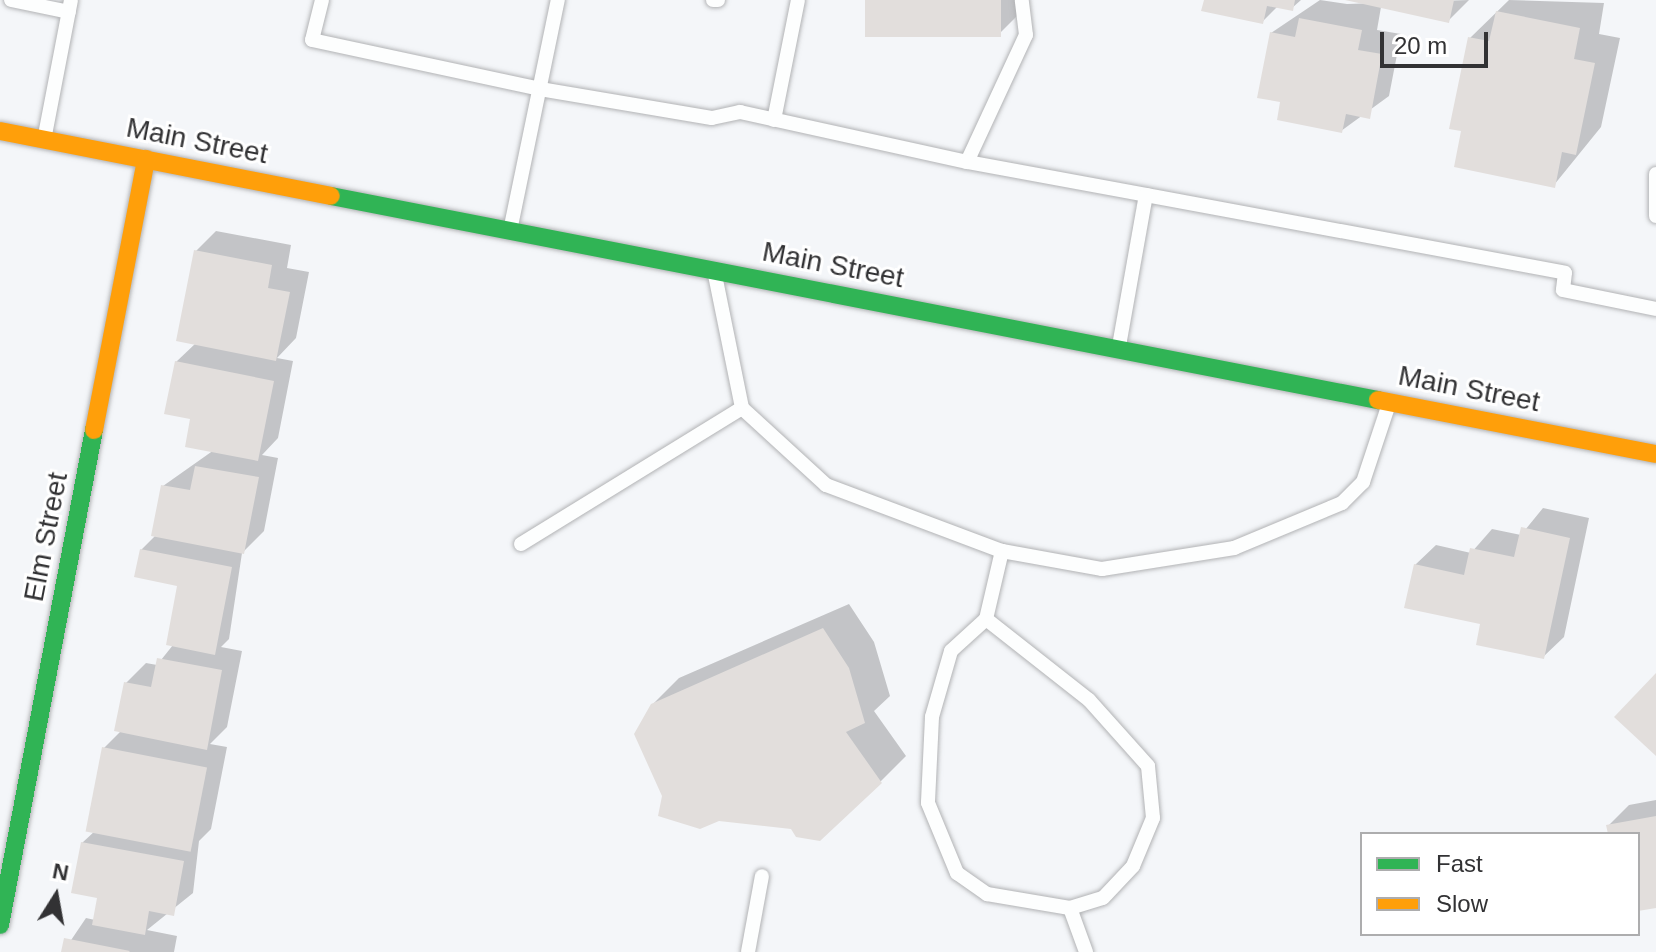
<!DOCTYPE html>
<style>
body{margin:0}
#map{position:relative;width:1656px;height:952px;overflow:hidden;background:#f4f6f9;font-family:Helvetica,sans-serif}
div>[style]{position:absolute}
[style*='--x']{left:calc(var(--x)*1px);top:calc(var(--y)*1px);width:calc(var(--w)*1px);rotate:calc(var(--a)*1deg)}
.shadow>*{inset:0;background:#0003}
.building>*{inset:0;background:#e2dedc;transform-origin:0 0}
.roads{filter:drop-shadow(0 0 2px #b2b3b5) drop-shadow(0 0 2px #b2b3b5)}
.lane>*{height:14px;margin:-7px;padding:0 7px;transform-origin:7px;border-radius:7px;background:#fdfefe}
.fast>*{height:18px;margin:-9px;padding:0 9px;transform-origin:9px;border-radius:9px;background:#30b455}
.slow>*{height:18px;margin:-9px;padding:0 9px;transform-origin:9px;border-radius:9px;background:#ff9f0a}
span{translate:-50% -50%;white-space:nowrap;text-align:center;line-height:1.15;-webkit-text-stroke:6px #fff;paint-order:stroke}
.street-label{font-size:28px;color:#323234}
.legend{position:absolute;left:1360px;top:832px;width:280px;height:104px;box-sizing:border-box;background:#fff;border:2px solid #adadae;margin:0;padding:10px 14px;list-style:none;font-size:24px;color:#323234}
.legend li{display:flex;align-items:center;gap:16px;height:40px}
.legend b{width:40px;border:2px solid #adadae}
.north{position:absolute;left:16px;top:856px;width:80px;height:80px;-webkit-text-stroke:6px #fff;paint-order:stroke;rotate:11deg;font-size:22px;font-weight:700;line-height:32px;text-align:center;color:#323234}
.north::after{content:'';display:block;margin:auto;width:28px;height:36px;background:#323234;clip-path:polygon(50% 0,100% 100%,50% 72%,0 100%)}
.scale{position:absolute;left:1380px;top:32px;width:108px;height:36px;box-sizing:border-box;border:4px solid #323234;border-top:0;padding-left:10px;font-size:24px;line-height:28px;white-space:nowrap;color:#323234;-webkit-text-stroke:6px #fff;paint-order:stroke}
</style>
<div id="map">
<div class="shadow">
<div style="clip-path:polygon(867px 0,1027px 0,1027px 6px,1001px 32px)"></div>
<div style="clip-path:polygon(1206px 0,1301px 0,1292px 8px,1278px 6px,1262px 22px)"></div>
<div style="clip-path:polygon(1320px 0,1347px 4px,1469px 0,1449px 20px,1381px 7px,1377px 30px,1401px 34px,1389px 96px,1341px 131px,1283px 101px,1271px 33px)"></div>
<div style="clip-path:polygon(1509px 0,1604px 3px,1599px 34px,1620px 38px,1601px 127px,1554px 185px,1464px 129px,1470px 38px)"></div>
<div style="clip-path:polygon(216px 231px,291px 245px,287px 268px,309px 272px,296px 338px,277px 358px,293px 361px,278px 438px,262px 455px,278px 458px,264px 531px,242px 553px,229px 639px,221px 647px,242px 651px,227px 727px,210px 744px,227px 747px,211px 829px,199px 841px,193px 893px,147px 930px,177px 936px,174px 952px,63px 952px,86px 918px,95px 920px,100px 896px,82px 843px,96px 830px,104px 748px,121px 731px,126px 683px,146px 663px,157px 665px,173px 645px,180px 584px,141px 550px,156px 535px,163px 486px,214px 450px,193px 418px,176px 362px,196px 343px,196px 251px)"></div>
<div style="clip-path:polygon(1543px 508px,1589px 518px,1564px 637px,1543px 657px,1415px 565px,1436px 545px,1471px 553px,1492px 529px,1521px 535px)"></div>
<div style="clip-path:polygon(849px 604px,874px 642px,890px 696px,874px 711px,906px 756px,881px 781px,792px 827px,664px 796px,652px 705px,679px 678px)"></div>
<div style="clip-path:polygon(1656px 800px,1656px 906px,1638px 909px,1638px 834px,1610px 834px,1608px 826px,1629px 805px)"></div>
</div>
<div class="building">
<div style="left:865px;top:0;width:136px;height:37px"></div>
<div style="clip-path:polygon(1204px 0,1295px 0,1293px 11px,1267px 6px,1263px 24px,1201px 11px)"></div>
<div style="clip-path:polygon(1345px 0,1454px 0,1449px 23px)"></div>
<div style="clip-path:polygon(1496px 11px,1580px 28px,1574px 59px,1595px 63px,1576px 155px,1562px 152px,1555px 188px,1454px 167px,1461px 131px,1449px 129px,1468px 37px,1489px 41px)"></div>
<div style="clip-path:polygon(1299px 18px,1362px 30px,1358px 50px,1382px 54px,1370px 119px,1346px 114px,1342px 133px,1277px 120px,1280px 102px,1257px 98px,1270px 32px,1295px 37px)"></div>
<div style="clip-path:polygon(194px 250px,272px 265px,268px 288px,290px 292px,276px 361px,176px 341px)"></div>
<div style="clip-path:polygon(175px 361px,274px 381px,258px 461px,185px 447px,190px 419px,164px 414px)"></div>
<div style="clip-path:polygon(195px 466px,259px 477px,244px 554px,151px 536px,161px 485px,190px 490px)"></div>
<div style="clip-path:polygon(1521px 527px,1570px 538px,1544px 659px,1476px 645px,1480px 624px,1404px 608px,1414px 564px,1464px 575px,1470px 548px,1514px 557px)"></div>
<div style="clip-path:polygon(140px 549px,232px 567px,215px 655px,166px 645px,177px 586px,134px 577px)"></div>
<div style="clip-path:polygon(823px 628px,849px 668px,865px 723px,846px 732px,882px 783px,820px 841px,796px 837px,791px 829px,719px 821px,700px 829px,658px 816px,662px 796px,634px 734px,651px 704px)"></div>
<div style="clip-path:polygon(157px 658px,222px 670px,207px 750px,114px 731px,124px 682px,151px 687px)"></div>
<div style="clip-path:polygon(1656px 673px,1656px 756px,1614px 717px)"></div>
<div style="left:102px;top:747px;width:107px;height:86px;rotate:11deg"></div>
<div style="clip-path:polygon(1656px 816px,1656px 908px,1638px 911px,1638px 834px,1608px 834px,1606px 825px)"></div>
<div style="clip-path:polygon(81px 842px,184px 861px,174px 916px,149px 911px,145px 935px,92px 925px,97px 898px,71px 893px)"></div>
<div style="clip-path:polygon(64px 938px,130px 951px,129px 952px,61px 952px)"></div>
</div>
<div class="roads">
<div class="lane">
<div style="--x:11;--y:0;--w:59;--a:11.7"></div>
<div style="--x:322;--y:0;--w:41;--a:104"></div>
<div style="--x:312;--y:40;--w:233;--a:12.1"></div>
<div style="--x:540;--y:89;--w:174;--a:9.6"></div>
<div style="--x:712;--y:118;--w:29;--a:-12"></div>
<div style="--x:740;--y:112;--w:232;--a:12.4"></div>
<div style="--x:967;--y:162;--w:140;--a:-65.1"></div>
<div style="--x:1026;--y:35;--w:35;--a:-97"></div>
<div style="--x:713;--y:0;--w:5;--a:0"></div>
<div style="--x:774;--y:120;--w:122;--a:-78.7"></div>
<div style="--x:45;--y:135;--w:137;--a:-79.1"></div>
<div style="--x:967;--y:162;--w:182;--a:10.4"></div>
<div style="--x:1656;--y:174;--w:42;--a:90"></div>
<div style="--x:511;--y:226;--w:231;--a:-78.3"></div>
<div style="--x:715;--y:275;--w:136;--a:78.5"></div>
<div style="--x:742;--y:408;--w:114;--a:42.5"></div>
<div style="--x:826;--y:485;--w:188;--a:20.6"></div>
<div style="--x:1002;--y:551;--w:102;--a:10.2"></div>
<div style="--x:1102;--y:569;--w:134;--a:-9"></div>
<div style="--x:1234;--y:548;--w:117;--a:-22.6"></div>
<div style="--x:1342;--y:503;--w:30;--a:-45"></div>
<div style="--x:1363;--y:482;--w:82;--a:-71.6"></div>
<div style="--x:1119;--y:346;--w:153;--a:-79.9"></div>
<div style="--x:1146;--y:195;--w:426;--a:10.5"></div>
<div style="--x:1565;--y:273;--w:17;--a:97"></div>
<div style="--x:1563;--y:290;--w:95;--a:11.5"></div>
<div style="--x:521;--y:544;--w:259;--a:-31.6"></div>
<div style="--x:986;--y:619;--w:47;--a:137.6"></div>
<div style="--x:951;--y:651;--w:69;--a:106.1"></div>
<div style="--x:932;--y:717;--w:86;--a:92.7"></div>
<div style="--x:928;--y:803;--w:76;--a:67.5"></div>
<div style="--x:957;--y:873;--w:37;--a:35"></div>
<div style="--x:987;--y:894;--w:84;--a:9.6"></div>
<div style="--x:1070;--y:908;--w:34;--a:-17"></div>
<div style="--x:1103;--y:898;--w:44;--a:-46.8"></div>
<div style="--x:1133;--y:866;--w:52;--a:-67.4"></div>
<div style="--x:1153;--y:818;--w:52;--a:-95.5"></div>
<div style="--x:1148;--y:766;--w:89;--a:-131.8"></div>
<div style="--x:1089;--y:700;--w:131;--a:-141.8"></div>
<div style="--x:986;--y:619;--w:70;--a:-76.8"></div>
<div style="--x:1070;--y:908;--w:47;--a:70"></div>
<div style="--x:748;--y:952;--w:77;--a:-79.6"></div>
</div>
<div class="fast">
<div style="--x:331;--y:196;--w:1067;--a:11.03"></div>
<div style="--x:0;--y:925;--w:504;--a:-79.25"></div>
</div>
<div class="slow">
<div style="--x:0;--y:131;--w:337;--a:11.1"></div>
<div style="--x:1378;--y:400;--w:283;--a:11"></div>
<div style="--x:94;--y:430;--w:276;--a:-79.1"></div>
</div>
</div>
<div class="street-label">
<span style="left:197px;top:141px;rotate:11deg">Main Street</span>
<span style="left:833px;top:265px;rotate:11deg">Main Street</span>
<span style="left:1469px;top:389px;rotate:11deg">Main Street</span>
<span style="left:46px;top:537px;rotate:-79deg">Elm Street</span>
</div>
<ul class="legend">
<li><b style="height:10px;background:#30b455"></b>Fast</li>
<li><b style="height:10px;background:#ff9f0a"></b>Slow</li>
</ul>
<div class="north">N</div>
<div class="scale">20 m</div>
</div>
